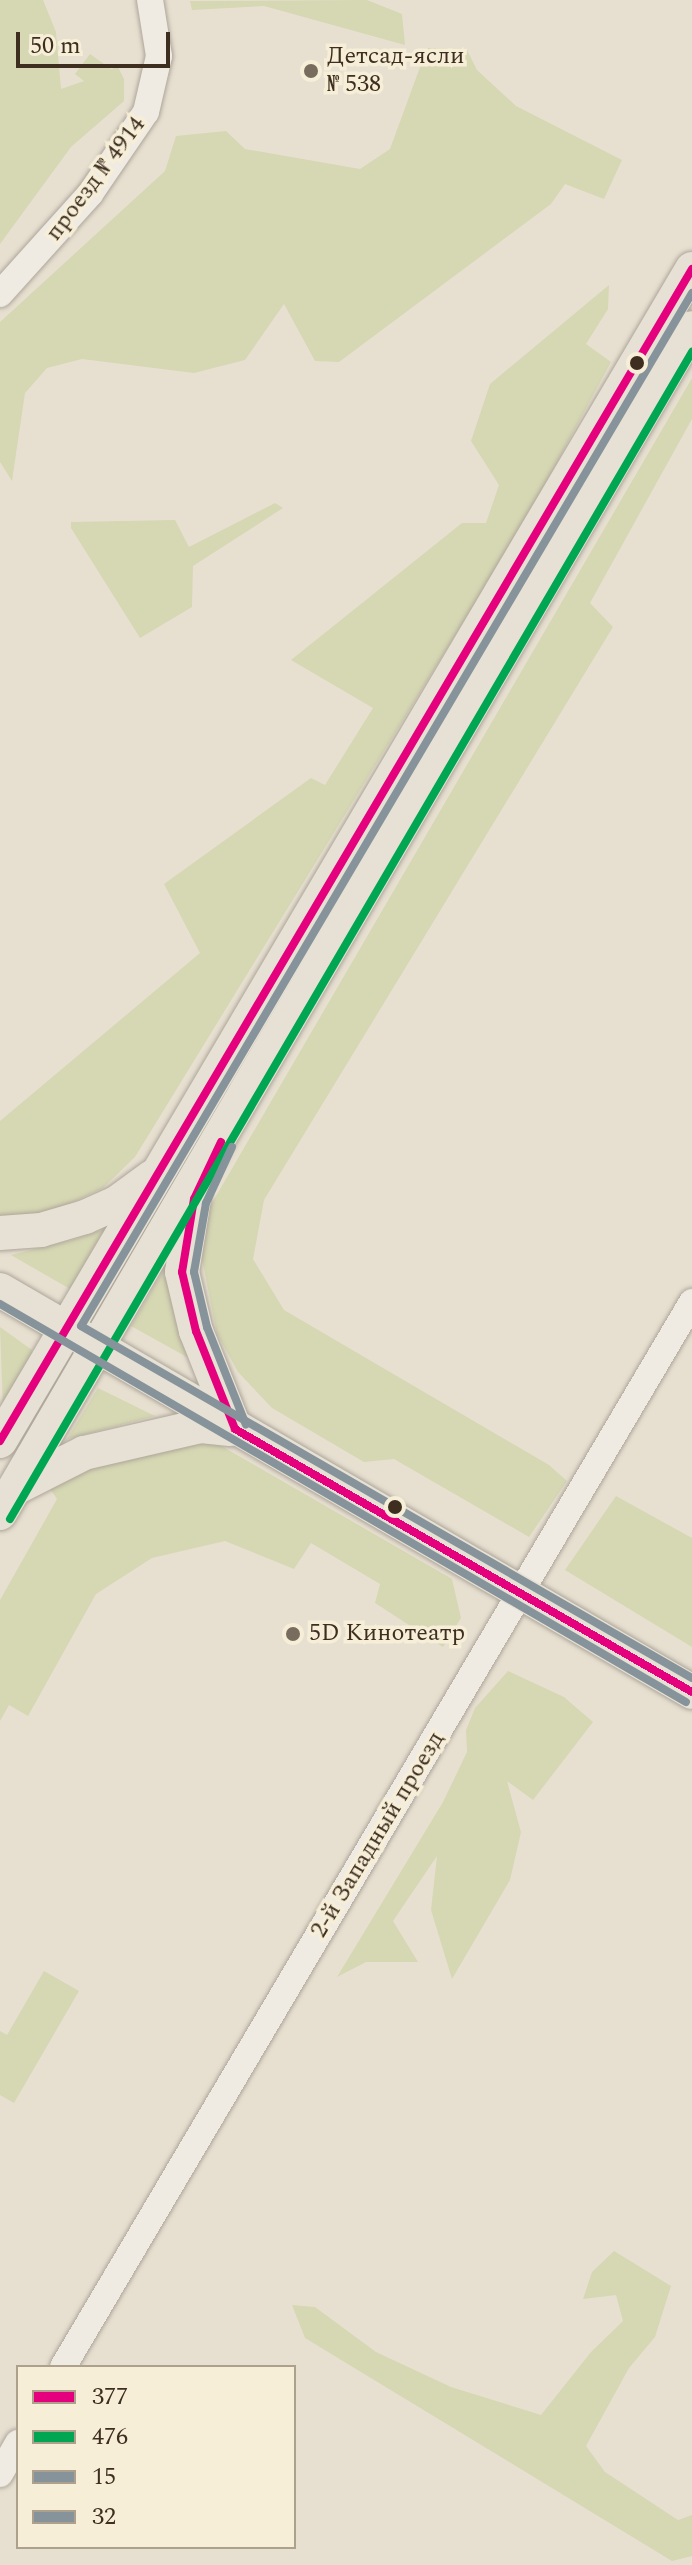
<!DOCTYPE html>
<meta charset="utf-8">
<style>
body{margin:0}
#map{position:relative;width:692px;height:2565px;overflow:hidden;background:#e7e0d1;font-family:Spectral,serif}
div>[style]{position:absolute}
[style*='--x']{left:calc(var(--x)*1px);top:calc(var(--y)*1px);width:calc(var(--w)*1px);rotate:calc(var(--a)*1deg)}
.green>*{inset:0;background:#d6d7b3}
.roads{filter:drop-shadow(0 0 2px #ada599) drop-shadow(0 0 2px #ada599)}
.minor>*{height:26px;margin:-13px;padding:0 13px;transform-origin:13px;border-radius:13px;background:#efebe3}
.major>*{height:34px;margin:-17px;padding:0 17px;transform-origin:17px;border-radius:17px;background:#e6e1d4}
.bus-1>*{height:8px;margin:-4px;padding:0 4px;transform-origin:4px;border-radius:4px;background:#e5007d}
.bus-2>*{height:8px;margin:-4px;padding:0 4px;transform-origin:4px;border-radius:4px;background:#00a651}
.bus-3>*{height:8px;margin:-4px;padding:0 4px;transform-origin:4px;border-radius:4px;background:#86939b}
.bus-4>*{height:8px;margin:-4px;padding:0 4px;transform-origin:4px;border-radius:4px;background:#86939b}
.dots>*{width:22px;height:22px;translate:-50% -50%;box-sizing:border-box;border:4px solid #f7eed8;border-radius:50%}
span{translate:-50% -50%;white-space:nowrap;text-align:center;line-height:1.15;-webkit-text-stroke:7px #f7eed8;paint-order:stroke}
.poi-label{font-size:24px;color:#3d2e20}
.left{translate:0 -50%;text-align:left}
.street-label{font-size:24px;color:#3d2e20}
.legend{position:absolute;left:16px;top:2365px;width:280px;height:184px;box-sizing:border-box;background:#f7eed8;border:2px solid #ada18e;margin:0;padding:10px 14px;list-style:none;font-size:24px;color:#3d2e20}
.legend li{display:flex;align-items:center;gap:16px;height:40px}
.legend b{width:40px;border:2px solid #ada18e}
.scale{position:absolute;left:16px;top:32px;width:154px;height:36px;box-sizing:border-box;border:4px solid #3d2e20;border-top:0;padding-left:10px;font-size:24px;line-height:28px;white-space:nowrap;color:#3d2e20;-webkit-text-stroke:6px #f7eed8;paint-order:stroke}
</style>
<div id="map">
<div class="green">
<div style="clip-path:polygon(0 0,43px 0,56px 32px,61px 89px,84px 81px,75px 74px,90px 54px,111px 69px,118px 67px,124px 79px,124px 101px,71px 147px,0 244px)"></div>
<div style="clip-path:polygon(367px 0,402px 14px,405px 45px,264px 6px,192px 10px,190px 1px)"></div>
<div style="clip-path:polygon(427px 48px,466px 48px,477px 70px,516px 106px,622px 160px,604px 199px,565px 184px,551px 204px,339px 362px,315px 361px,284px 304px,245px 360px,194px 373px,82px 359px,47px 368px,25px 393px,12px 481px,0 462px,0 322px,165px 171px,176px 136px,226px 131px,245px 149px,360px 169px,390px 149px)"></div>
<div style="clip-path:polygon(609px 285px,608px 309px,586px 344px,611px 362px,527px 518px,135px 1157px,103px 1188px,67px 1205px,0 1224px,0 1121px,200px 953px,164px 884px,311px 778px,325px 785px,373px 708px,291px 660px,462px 523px,486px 523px,499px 485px,471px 441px,490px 384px)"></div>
<div style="clip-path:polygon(692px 378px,692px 419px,590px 603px,613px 627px,264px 1200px,253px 1259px,284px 1310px,549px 1465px,567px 1481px,529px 1537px,394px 1459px,364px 1462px,272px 1408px,238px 1372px,217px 1334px,199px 1244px,205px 1215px)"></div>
<div style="clip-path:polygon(275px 503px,283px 508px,193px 566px,192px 607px,140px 638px,71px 528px,71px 522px,175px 520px,189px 547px)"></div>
<div style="clip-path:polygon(105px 1229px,70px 1289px,11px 1255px,72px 1240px)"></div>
<div style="clip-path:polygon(166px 1266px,194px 1361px,131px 1326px)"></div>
<div style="clip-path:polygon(0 1327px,32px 1350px,31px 1361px,3px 1411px)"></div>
<div style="clip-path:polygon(98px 1388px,155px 1416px,67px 1439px)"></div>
<div style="clip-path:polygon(179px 1443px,218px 1444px,452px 1579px,461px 1618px,443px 1647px,375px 1603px,380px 1584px,311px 1543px,294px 1569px,225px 1541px,152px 1558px,96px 1594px,28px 1716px,9px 1705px,0 1721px,0 1600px,57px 1499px,43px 1479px)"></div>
<div style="clip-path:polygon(616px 1496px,692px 1538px,692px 1647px,565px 1570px)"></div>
<div style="clip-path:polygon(508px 1671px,564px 1697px,593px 1722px,533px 1800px,507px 1781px,521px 1832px,510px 1880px,452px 1979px,431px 1910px,437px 1856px,393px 1921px,418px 1962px,366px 1962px,337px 1977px,443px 1802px,467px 1752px,466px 1730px,475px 1708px)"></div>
<div style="clip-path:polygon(44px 1971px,79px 1991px,14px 2103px,0 2095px,0 2031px,7px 2035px)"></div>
<div style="clip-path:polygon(614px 2251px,671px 2286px,655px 2337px,629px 2368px,586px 2446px,605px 2472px,678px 2520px,692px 2515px,692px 2556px,672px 2561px,305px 2338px,292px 2305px,315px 2307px,376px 2352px,451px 2387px,541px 2415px,591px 2352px,623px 2321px,616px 2295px,583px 2299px,592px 2272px)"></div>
</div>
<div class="roads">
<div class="minor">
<div style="--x:0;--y:294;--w:135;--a:-48"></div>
<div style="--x:90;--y:194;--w:99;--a:-55.7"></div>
<div style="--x:146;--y:112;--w:57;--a:-76.9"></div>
<div style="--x:159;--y:56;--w:57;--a:-99.1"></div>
<div style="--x:63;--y:2367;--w:1237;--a:-59.43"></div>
<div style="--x:0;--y:2474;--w:36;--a:-60"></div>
</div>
<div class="major">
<div style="--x:194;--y:1199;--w:74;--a:99.3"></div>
<div style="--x:182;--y:1272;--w:61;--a:76.7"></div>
<div style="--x:196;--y:1331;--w:105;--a:68.3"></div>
<div style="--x:0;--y:1233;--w:41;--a:-4.2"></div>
<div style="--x:41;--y:1230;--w:46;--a:-16.5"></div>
<div style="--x:85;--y:1217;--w:36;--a:-24"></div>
<div style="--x:118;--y:1202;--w:42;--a:-36.3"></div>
<div style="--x:0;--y:1290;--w:800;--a:30.15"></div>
<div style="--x:0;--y:1441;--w:1361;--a:-59.44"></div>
<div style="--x:19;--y:1486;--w:73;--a:-26.9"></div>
<div style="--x:84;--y:1453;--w:120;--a:-13"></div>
<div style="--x:201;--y:1426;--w:29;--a:6"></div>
<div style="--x:0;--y:1513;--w:1372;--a:-59.72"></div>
</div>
</div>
<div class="bus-1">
<div style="--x:221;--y:1142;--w:63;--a:115.3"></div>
<div style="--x:194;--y:1199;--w:74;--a:99.3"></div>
<div style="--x:182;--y:1272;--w:61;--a:76.7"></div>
<div style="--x:196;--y:1331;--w:105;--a:68.3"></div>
<div style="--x:235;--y:1429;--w:527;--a:29.92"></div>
<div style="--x:0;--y:1441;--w:1361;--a:-59.44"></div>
</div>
<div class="bus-2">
<div style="--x:10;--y:1519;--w:1352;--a:-59.7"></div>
</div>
<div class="bus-3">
<div style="--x:692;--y:293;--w:1200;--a:120.6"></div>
<div style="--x:81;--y:1326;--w:705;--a:29.95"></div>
<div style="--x:232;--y:1147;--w:62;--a:114.9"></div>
<div style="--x:206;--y:1203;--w:70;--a:99.9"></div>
<div style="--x:194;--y:1272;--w:57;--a:76.7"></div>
<div style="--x:207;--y:1327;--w:105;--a:68.3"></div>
</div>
<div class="bus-4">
<div style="--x:0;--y:1304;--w:793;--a:30.12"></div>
</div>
<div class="dots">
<div style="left:311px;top:71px;background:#786c5e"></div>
<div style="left:637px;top:363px;background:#3d2e20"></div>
<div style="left:395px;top:1507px;background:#3d2e20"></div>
<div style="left:293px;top:1634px;background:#786c5e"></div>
</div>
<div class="poi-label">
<span class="left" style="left:327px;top:71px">Детсад-ясли<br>№ 538</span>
<span class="left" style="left:309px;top:1634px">5D Кинотеатр</span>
</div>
<div class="street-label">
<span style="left:96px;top:179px;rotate:-53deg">проезд № 4914</span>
<span style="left:378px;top:1835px;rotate:-59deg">2-й Западный проезд</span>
</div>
<ul class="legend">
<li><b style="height:10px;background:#e5007d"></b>377</li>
<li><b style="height:10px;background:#00a651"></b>476</li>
<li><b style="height:10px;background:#86939b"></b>15</li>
<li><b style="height:10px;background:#86939b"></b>32</li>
</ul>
<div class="scale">50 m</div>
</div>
